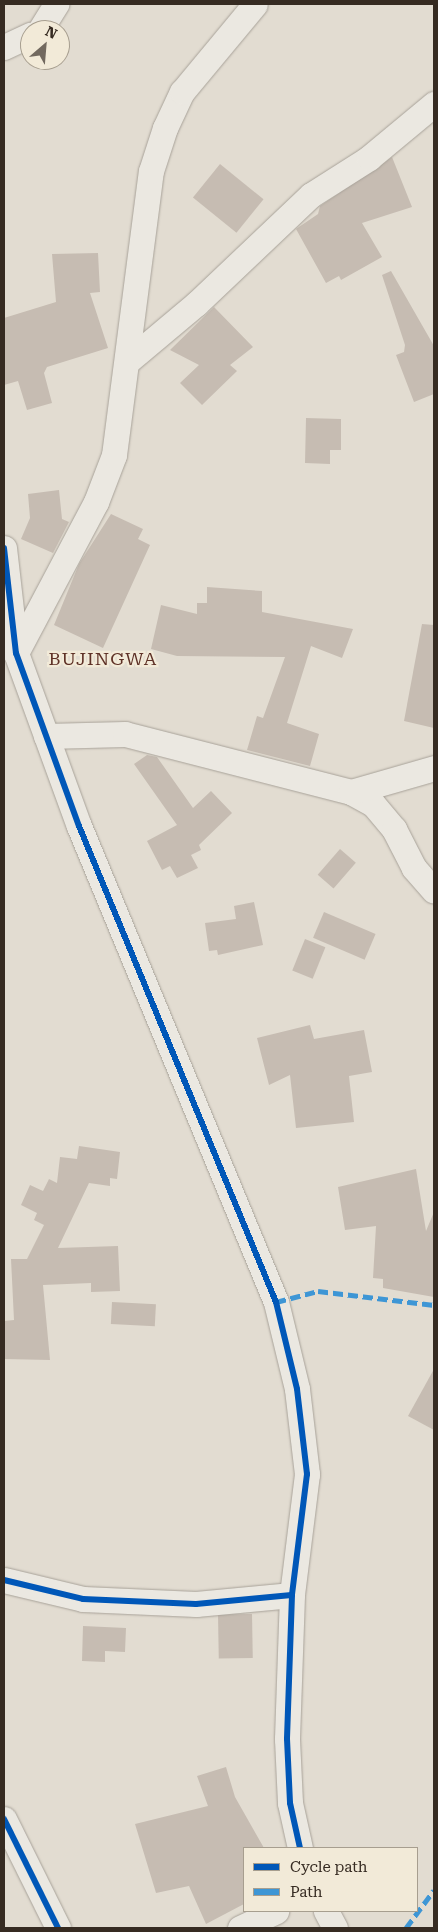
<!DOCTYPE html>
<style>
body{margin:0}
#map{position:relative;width:438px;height:1932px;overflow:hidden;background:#e2dcd1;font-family:"Roboto Serif",serif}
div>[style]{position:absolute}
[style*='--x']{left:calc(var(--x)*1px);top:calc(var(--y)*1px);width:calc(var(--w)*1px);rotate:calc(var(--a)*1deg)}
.building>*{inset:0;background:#c6bcb2;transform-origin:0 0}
.roads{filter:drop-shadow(0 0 1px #a8a299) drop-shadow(0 0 1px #a8a299)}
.street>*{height:25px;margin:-12.5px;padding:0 12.5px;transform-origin:12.5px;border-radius:12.5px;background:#ebe8e1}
.quiet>*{height:5px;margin-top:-2.5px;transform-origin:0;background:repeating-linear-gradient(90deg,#3e96d5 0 10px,transparent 0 15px)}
.cycleway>*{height:6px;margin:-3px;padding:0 3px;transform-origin:3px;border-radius:3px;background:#0057b8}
span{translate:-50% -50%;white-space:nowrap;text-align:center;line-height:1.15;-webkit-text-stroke:4.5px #f2ead8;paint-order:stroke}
.quarter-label{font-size:18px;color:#5e3126;letter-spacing:1px}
.frame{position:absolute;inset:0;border:5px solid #362b22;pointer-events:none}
.legend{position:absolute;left:243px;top:1847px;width:175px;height:65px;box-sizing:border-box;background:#f2ead8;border:1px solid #a79e8f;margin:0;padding:6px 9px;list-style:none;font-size:15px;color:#362b22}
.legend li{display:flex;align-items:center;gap:10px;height:25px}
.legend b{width:25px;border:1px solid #a79e8f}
.north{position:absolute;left:20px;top:20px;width:50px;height:50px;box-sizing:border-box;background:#f2ead8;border:1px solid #a79e8f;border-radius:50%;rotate:27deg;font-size:14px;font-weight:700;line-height:20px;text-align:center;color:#362b22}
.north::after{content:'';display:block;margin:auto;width:18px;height:22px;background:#72695f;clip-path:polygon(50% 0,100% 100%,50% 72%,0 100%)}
</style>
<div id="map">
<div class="building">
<div style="clip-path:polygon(392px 157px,412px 207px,362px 223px,382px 257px,341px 280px,339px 276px,326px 283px,296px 229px,318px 214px,320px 206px)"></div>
<div style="left:220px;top:164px;width:56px;height:43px;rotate:39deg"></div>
<div style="clip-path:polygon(98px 253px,100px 292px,90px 293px,108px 348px,47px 367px,44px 373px,52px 403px,27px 410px,18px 381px,4px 385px,4px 318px,56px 302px,52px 254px)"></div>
<div style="clip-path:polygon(391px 271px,434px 346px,434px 394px,414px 402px,396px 355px,404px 352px,405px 345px,382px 275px)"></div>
<div style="clip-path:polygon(214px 307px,253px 347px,230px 365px,237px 371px,202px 405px,180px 383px,199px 365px,170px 350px)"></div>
<div style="clip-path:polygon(306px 418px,341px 419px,341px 450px,330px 450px,330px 464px,305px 463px)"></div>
<div style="clip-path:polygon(59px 490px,62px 519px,69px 522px,53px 553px,21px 539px,30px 518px,28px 494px)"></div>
<div style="clip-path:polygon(111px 514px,143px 529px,138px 539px,150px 545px,103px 648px,54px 625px,79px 564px)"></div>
<div style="clip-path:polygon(207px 587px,262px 591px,262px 612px,353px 629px,342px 658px,311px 646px,287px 723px,319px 734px,310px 766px,247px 750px,257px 716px,263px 718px,285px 657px,177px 656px,151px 649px,161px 605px,197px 614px,197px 603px,207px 603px)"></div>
<div style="clip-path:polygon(422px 624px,434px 625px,434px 728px,404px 721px)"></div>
<div style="clip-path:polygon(147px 755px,157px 757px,193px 808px,211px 791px,232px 813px,199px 845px,201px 850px,191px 855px,198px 868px,177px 878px,170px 866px,162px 870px,147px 841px,177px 825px,134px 764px)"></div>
<div style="left:340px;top:849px;width:21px;height:34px;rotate:41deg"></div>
<div style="clip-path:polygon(254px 902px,263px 945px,218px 955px,217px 950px,209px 951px,205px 923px,236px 919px,234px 906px)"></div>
<div style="left:324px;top:912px;width:56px;height:28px;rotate:23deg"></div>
<div style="left:305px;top:939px;width:22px;height:34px;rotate:22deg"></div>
<div style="clip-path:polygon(310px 1025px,314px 1039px,364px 1030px,372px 1072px,349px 1076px,354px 1122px,296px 1128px,290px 1075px,269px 1085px,257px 1038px)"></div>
<div style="clip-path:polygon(79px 1146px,120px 1152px,117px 1179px,110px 1178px,110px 1186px,89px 1183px,58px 1248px,118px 1246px,120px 1291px,91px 1292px,91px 1283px,43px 1285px,50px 1360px,4px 1359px,4px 1321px,14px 1320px,11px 1259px,27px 1259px,44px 1225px,34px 1220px,37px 1213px,21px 1205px,30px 1185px,43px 1191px,49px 1179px,57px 1183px,60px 1157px,77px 1159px)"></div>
<div style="clip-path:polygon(416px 1169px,426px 1231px,434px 1212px,434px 1297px,383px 1288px,383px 1279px,373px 1278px,376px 1226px,345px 1230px,338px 1187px)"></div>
<div style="left:112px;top:1302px;width:44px;height:22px;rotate:3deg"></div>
<div style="clip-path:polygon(434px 1369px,434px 1430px,408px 1416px)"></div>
<div style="left:252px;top:1614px;width:44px;height:34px;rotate:89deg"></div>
<div style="clip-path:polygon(83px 1626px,126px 1628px,125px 1652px,105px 1651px,105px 1662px,82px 1661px)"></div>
<div style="clip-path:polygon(226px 1767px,235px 1797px,264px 1848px,244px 1848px,244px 1904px,206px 1924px,189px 1886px,156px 1893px,135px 1824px,208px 1806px,197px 1776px)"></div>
</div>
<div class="roads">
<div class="street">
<div style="--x:40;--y:30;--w:31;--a:-58"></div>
<div style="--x:4;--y:47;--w:29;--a:-25"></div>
<div style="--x:128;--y:361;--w:89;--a:-40"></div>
<div style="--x:196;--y:304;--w:158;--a:-43.5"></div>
<div style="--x:311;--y:195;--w:69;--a:-32.5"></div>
<div style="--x:369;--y:158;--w:85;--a:-39.7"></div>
<div style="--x:4;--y:548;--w:106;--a:83.5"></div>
<div style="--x:16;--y:653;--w:184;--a:70"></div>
<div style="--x:79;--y:826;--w:515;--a:67.52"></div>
<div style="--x:276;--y:1302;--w:89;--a:76.4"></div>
<div style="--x:297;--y:1389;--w:86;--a:83.3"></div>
<div style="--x:307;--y:1474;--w:122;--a:97.1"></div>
<div style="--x:292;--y:1595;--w:144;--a:92"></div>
<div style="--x:287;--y:1739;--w:64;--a:87.3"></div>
<div style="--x:290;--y:1803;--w:46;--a:77.5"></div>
<div style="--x:16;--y:653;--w:171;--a:-62.1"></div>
<div style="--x:96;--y:502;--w:50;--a:-69"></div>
<div style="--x:114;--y:455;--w:286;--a:-82.6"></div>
<div style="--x:151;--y:171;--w:45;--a:-72"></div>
<div style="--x:165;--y:128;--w:40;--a:-65"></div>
<div style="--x:182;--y:92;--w:114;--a:-50.3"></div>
<div style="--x:46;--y:736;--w:79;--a:-1.5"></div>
<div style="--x:125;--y:734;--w:233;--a:14.4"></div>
<div style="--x:351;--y:792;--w:25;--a:29"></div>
<div style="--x:373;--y:804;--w:33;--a:50"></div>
<div style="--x:394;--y:829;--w:44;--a:62.9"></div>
<div style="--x:414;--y:868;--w:30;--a:49"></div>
<div style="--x:351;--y:792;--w:86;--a:-16.1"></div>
<div style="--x:4;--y:1580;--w:81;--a:13.5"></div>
<div style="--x:83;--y:1599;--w:113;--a:2.5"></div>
<div style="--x:196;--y:1604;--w:96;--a:-5.4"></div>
<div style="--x:4;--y:1819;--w:122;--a:63.6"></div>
<div style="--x:326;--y:1911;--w:19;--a:62"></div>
<div style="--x:240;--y:1928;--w:40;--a:-25"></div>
</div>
</div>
<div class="quiet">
<div style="--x:276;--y:1302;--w:43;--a:-14.7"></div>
<div style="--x:318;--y:1291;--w:117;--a:6.9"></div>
<div style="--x:406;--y:1928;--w:47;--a:-53.6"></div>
</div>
<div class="cycleway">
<div style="--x:4;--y:548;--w:106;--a:83.5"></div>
<div style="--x:16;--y:653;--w:184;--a:70"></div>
<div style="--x:79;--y:826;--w:515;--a:67.52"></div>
<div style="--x:276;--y:1302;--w:89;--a:76.4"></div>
<div style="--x:297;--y:1389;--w:86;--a:83.3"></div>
<div style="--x:307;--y:1474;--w:122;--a:97.1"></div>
<div style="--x:292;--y:1595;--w:144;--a:92"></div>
<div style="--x:287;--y:1739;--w:64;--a:87.3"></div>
<div style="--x:290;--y:1803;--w:46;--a:77.5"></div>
<div style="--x:4;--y:1580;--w:81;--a:13.5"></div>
<div style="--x:83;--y:1599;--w:113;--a:2.5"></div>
<div style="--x:196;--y:1604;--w:96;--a:-5.4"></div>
<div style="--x:4;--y:1819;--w:122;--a:63.6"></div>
</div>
<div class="quarter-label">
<span style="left:103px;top:659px">BUJINGWA</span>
</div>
<div class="frame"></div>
<ul class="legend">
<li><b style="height:6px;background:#0057b8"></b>Cycle path</li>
<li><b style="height:6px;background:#3e96d5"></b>Path</li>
</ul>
<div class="north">N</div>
</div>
